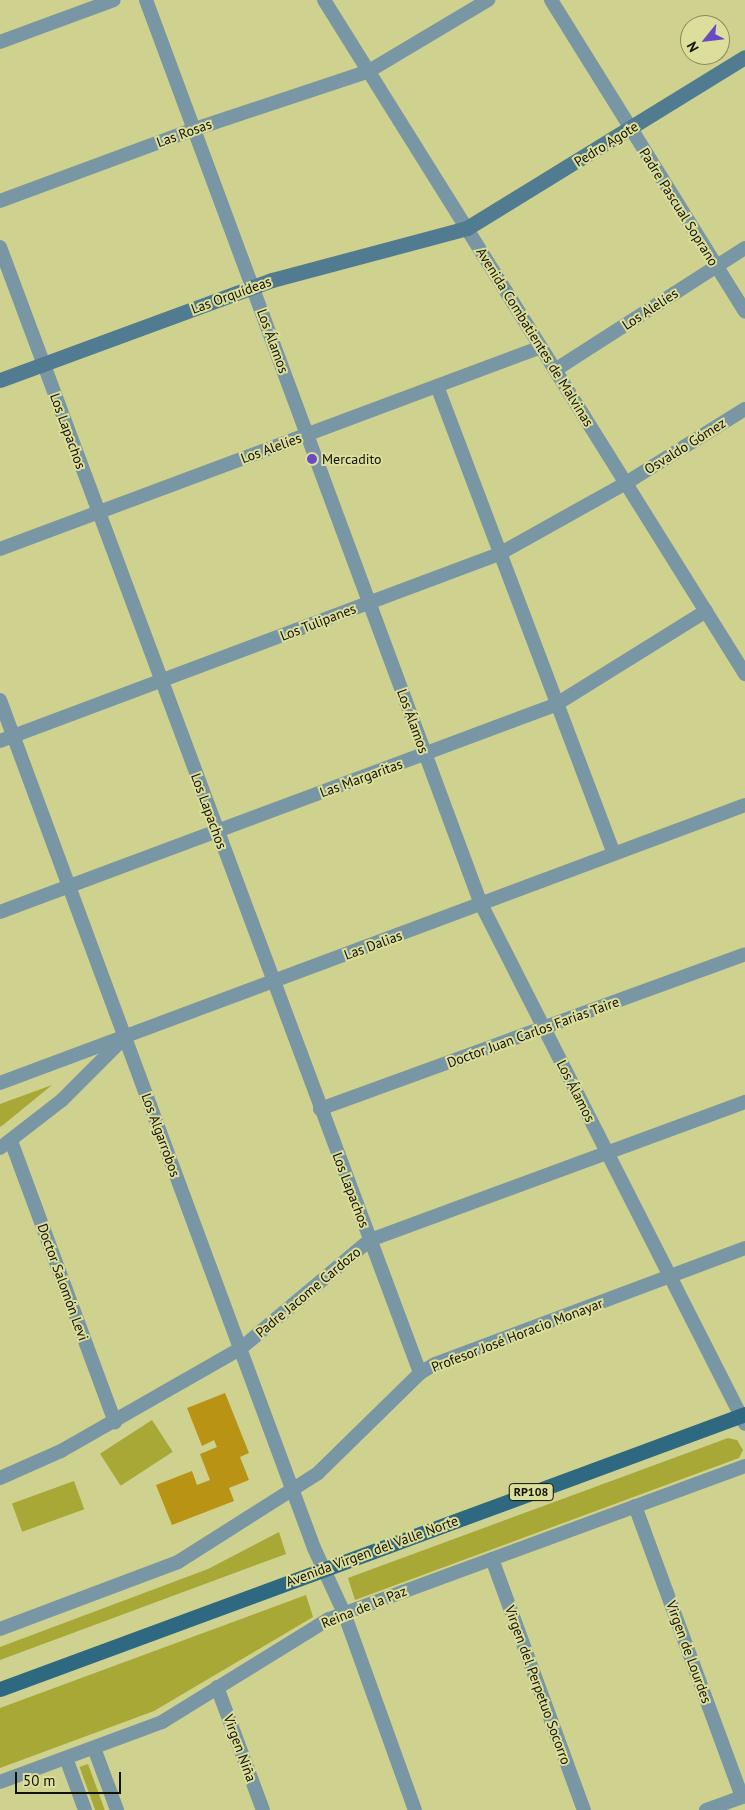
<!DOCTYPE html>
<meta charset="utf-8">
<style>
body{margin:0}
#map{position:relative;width:745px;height:1810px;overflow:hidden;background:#cfd18f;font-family:"PT Sans",sans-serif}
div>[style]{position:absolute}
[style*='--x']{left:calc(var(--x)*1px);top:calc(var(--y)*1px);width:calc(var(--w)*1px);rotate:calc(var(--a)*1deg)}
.green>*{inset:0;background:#a7a836;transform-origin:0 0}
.building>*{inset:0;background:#b99314}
.street>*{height:14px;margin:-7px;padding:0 7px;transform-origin:7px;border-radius:7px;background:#7996a4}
.secondary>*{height:15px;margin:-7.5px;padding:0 7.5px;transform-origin:7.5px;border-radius:7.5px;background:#507b90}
.primary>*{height:15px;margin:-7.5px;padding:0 7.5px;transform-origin:7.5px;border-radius:7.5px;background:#2e6881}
.dots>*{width:14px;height:14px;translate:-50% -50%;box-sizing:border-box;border:2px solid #dcde9c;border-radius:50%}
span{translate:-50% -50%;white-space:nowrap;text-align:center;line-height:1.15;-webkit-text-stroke:4px #dcde9c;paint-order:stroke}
.shield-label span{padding:1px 4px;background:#dcde9c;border:1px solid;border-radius:4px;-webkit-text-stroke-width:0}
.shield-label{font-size:12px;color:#121200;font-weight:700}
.street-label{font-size:14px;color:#121200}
.poi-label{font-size:14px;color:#121200}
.left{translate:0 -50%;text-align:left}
.north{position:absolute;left:680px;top:15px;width:50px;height:50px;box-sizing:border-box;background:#dcde9c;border:1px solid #8b8c5e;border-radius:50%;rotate:241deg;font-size:14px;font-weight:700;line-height:20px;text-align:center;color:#121200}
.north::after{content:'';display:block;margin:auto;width:18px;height:22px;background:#684bc4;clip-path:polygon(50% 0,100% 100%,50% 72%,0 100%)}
.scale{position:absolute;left:15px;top:1772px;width:106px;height:22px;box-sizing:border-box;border:2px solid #121200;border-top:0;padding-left:6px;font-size:15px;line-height:18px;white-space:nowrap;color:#121200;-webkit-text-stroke:4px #dcde9c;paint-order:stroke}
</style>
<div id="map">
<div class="green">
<div style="clip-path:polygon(52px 1085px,3px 1125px,0 1127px,0 1104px)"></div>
<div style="left:152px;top:1420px;width:38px;height:62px;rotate:57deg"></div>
<div style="clip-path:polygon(728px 1438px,737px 1440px,743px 1450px,739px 1458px,355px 1600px,348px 1578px)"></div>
<div style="left:74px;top:1481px;width:30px;height:66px;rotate:70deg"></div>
<div style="clip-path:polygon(279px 1532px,286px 1554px,0 1660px,0 1647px,208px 1569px)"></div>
<div style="clip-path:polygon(306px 1595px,313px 1617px,154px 1711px,0 1768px,0 1708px)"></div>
<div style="left:88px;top:1764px;width:49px;height:9px;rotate:70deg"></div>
</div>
<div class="building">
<div style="clip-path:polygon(225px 1393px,249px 1453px,240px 1457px,249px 1480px,229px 1488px,234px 1501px,172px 1525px,156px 1485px,192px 1471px,197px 1485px,210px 1480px,200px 1454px,217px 1447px,214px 1440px,202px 1446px,187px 1408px)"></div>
</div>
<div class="street">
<div style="--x:146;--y:0;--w:964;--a:69.67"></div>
<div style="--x:481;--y:904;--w:583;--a:63.08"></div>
<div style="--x:324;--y:0;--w:795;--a:58.01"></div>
<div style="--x:551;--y:0;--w:367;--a:58.1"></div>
<div style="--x:0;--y:42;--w:121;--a:-20.2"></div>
<div style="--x:0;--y:201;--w:208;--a:-20.3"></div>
<div style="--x:195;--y:129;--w:183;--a:-18.4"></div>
<div style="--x:369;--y:71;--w:139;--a:-30.8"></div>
<div style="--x:0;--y:247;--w:1202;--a:69.54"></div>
<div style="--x:555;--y:370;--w:226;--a:-32.7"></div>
<div style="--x:437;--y:386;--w:500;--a:69.28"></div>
<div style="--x:0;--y:549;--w:577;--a:-20.47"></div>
<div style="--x:0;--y:700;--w:904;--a:69.68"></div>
<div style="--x:314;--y:1548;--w:72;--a:65.2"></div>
<div style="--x:344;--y:1613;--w:209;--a:70.2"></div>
<div style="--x:0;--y:741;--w:533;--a:-20.54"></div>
<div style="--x:499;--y:554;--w:145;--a:-29.2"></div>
<div style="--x:626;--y:483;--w:140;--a:-31.9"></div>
<div style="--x:0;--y:912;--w:592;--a:-20.45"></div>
<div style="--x:555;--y:705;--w:178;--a:-31.9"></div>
<div style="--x:0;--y:1083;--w:795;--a:-20.46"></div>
<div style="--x:320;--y:1109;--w:452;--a:-20"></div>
<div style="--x:11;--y:1141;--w:300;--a:69.7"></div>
<div style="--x:0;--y:1148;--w:78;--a:-37.7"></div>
<div style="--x:62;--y:1100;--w:83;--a:-45"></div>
<div style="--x:0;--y:1478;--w:67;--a:-23.9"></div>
<div style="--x:61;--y:1451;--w:206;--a:-29.7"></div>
<div style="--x:240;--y:1349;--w:170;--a:-40"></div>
<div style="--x:370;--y:1240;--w:400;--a:-20.2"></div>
<div style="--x:635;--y:1506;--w:310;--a:69.8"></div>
<div style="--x:492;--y:1559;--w:267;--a:69.9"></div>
<div style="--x:0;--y:1629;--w:190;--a:-20.6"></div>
<div style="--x:178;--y:1562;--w:166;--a:-32.4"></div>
<div style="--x:318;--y:1473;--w:143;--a:-44.4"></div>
<div style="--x:420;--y:1373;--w:17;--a:-31"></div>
<div style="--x:435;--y:1364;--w:331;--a:-20.5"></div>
<div style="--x:217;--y:1687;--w:131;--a:69.5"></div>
<div style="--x:94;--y:1748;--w:66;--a:69.6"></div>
<div style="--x:66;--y:1758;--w:55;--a:69.9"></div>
<div style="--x:0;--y:1782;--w:173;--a:-20.3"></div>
<div style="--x:162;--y:1722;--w:196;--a:-31.7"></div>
<div style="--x:329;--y:1619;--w:443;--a:-20.2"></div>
<div style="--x:706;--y:1810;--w:41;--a:-19.7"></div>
</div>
<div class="secondary">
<div style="--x:0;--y:380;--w:290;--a:-20.2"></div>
<div style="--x:272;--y:280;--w:202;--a:-14.9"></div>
<div style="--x:467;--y:228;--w:326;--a:-31.6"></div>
</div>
<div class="primary">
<div style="--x:0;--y:1689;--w:794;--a:-20.26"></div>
</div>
<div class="dots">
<div style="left:312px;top:459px;background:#684bc4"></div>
</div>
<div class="shield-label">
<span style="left:531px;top:1492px">RP108</span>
</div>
<div class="street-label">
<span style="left:184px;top:133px;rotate:-20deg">Las Rosas</span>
<span style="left:606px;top:144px;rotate:-32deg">Pedro Agote</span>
<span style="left:679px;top:207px;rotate:58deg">Padre Pascual Soprano</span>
<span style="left:231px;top:295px;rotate:-20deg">Las Orquídeas</span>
<span style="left:650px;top:309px;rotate:-33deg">Los Alelíes</span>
<span style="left:535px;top:337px;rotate:58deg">Avenida Combatientes de Malvinas</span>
<span style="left:273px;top:341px;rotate:70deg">Los Álamos</span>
<span style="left:68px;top:431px;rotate:70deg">Los Lapachos</span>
<span style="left:685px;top:446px;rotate:-32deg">Osvaldo Gómez</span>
<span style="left:271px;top:448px;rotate:-20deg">Los Alelíes</span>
<span style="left:318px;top:622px;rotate:-21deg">Los Tulipanes</span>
<span style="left:413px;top:721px;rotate:70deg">Los Álamos</span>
<span style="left:361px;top:778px;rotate:-20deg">Las Margaritas</span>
<span style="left:209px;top:811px;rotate:70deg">Los Lapachos</span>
<span style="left:373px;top:945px;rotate:-20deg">Las Dalias</span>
<span style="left:533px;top:1032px;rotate:-20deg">Doctor Juan Carlos Farías Taire</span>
<span style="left:576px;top:1091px;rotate:63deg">Los Álamos</span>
<span style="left:161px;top:1135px;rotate:70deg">Los Algarrobos</span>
<span style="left:351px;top:1190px;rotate:69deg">Los Lapachos</span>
<span style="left:63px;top:1282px;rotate:70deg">Doctor Salomón Levi</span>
<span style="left:308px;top:1292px;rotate:-40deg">Padre Jacome Cardozo</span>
<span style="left:517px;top:1335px;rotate:-21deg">Profesor José Horacio Monayar</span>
<span style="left:372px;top:1551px;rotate:-20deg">Avenida Virgen del Valle Norte</span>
<span style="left:364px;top:1607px;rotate:-22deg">Reina de la Paz</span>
<span style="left:689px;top:1652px;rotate:70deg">Virgen de Lourdes</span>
<span style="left:538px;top:1685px;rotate:70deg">Virgen del Perpetuo Socorro</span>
<span style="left:240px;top:1748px;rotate:70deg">Virgen Niña</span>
</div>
<div class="poi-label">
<span class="left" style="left:322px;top:459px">Mercadito</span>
</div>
<div class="north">N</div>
<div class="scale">50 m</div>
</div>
